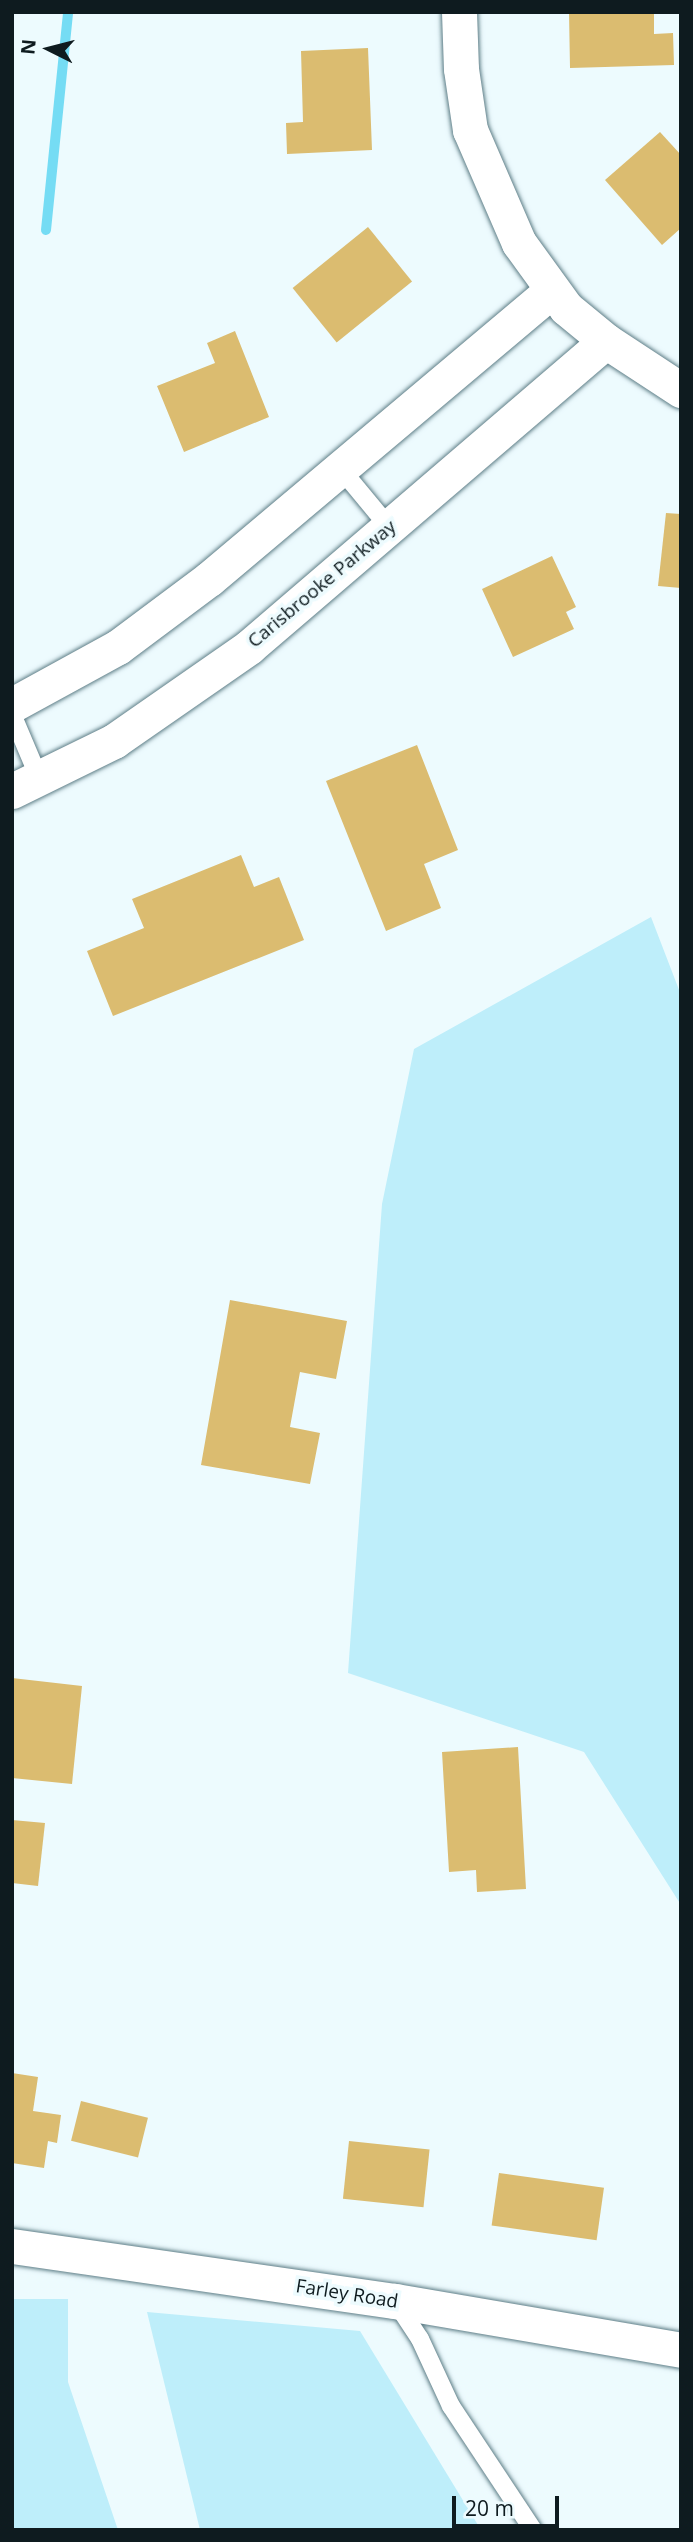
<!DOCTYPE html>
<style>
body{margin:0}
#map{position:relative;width:693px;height:2542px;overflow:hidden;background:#edfbfe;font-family:"Open Sans",sans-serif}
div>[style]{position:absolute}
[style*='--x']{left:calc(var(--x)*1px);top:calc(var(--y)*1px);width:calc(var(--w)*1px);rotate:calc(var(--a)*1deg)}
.green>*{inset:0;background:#beeefa}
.stream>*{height:10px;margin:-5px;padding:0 5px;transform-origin:5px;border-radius:5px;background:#75dcf4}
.building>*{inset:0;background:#dbbc70;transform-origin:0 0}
.roads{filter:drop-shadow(0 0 2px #5e7e87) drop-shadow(0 0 2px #5e7e87)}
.lane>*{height:18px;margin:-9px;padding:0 9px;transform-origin:9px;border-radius:9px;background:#fff}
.street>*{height:35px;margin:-17.5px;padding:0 17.5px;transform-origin:17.5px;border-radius:17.5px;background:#fff}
span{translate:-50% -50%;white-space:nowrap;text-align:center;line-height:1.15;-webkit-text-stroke:7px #edfbfe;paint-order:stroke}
.street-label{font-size:19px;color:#0e1b1f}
.frame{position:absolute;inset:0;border:14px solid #0e1b1f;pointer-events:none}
.north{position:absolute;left:14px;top:14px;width:70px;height:70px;-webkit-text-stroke:5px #edfbfe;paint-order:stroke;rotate:276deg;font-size:19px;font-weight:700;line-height:28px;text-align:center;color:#0e1b1f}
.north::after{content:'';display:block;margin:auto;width:24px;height:32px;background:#0e1b1f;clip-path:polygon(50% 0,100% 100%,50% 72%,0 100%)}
.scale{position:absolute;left:452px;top:2496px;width:107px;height:32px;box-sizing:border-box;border:4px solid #0e1b1f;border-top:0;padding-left:9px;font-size:21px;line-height:24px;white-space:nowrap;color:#0e1b1f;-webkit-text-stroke:5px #edfbfe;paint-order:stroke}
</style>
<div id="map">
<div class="green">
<div style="clip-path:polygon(651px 917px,681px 995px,681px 1905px,584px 1752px,348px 1673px,382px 1204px,414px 1049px)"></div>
<div style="clip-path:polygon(12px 2299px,68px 2299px,68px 2382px,118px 2530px,12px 2530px)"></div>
<div style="clip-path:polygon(147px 2312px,360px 2331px,481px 2530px,200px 2530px)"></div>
</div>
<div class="stream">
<div style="--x:46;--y:230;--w:219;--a:-84.2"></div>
</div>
<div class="building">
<div style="clip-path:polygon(569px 12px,654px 12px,654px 34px,673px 33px,674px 65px,570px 68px)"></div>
<div style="clip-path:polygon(368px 48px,372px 150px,287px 154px,286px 123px,303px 122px,301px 51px)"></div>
<div style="clip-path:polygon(660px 132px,681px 155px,681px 228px,662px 245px,605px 180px)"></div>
<div style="left:368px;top:227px;width:70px;height:97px;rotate:51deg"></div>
<div style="clip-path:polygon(235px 331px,269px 417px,184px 452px,157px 386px,215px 363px,207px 343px)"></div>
<div style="clip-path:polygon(666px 513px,681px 514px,681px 588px,658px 586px)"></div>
<div style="clip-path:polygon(552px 556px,576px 607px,566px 612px,574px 629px,513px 657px,482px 589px)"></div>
<div style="clip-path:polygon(417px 745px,458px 850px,424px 864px,441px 908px,386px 931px,326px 781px)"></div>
<div style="clip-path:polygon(241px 855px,254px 887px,279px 877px,304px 940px,113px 1016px,87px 951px,144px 928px,132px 899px)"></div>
<div style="clip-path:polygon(230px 1300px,347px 1321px,336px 1379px,300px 1372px,290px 1427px,320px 1433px,310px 1484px,201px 1465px)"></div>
<div style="clip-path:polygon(12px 1678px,82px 1686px,72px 1784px,12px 1778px)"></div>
<div style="clip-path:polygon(518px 1747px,526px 1889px,477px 1892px,476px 1870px,449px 1872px,442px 1752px)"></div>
<div style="clip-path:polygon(12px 1820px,45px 1823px,38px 1886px,12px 1883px)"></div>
<div style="clip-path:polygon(12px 2073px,38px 2077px,33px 2111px,61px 2115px,57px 2143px,48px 2141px,44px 2168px,12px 2163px)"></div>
<div style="left:81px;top:2101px;width:69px;height:41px;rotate:14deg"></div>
<div style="left:349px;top:2141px;width:81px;height:58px;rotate:6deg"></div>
<div style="left:499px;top:2173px;width:106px;height:53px;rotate:8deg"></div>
</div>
<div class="roads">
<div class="lane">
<div style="--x:340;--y:468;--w:77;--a:50.3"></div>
<div style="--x:12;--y:714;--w:69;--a:67.1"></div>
<div style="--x:395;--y:2301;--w:45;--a:56.7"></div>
<div style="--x:420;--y:2339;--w:74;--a:65.2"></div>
<div style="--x:451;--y:2406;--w:149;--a:56.5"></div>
</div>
<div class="street">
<div style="--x:459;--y:12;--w:57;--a:88"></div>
<div style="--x:461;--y:69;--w:62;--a:81.6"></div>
<div style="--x:470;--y:130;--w:123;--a:66.6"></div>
<div style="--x:519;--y:243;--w:80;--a:54.1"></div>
<div style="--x:566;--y:308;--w:52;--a:39.5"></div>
<div style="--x:606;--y:341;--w:90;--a:33.2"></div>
<div style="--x:12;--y:705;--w:121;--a:-28.7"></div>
<div style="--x:118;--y:647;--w:114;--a:-36.8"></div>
<div style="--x:209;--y:579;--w:447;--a:-40.1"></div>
<div style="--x:12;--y:791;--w:114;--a:-26.1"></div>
<div style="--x:114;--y:741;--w:165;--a:-34.8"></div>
<div style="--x:249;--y:647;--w:470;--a:-40.6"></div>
<div style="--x:12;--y:2246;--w:387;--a:8.2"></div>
<div style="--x:395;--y:2301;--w:290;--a:9.7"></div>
</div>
</div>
<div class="street-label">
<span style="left:322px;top:584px;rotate:-40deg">Carisbrooke Parkway</span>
<span style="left:347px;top:2294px;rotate:9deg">Farley Road</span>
</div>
<div class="frame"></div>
<div class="north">N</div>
<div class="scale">20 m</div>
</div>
